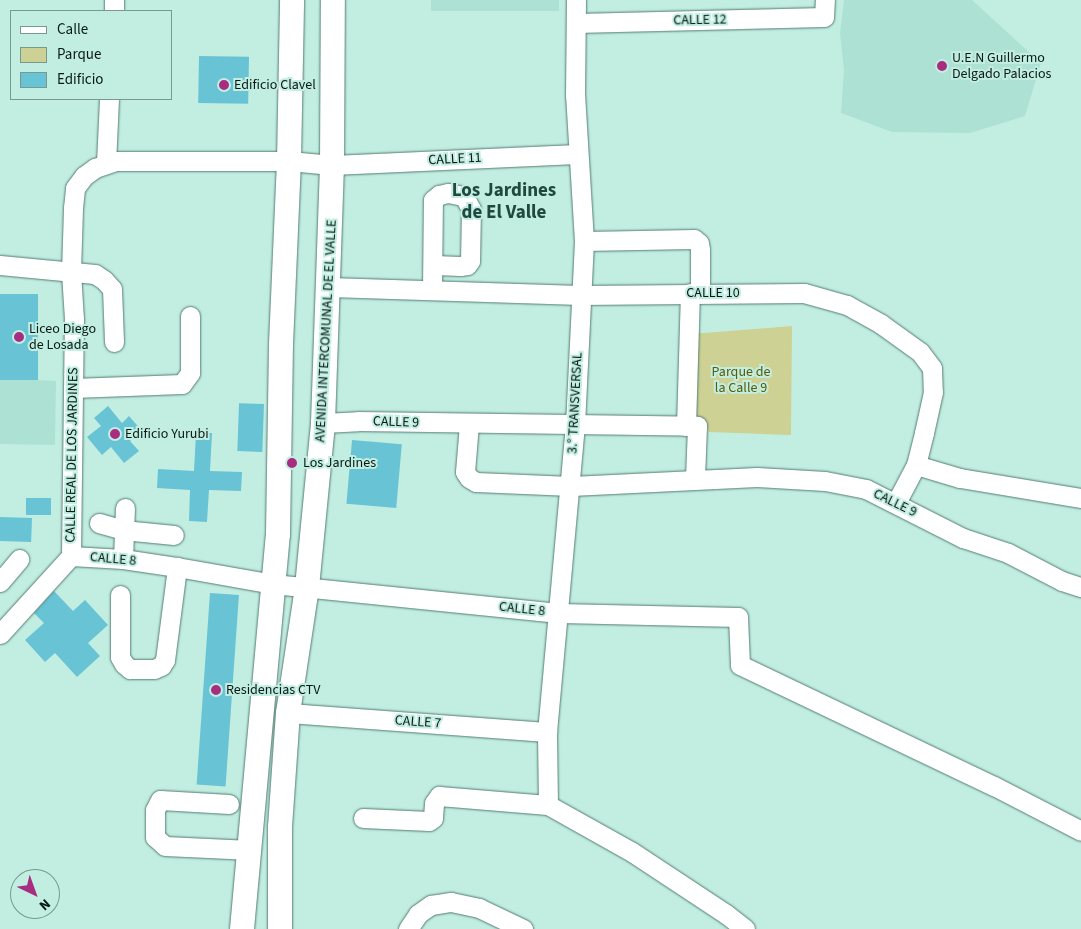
<!DOCTYPE html>
<meta charset="utf-8">
<style>
body{margin:0}
#map{position:relative;width:1081px;height:929px;overflow:hidden;background:#c2eee2;font-family:"Source Sans 3",sans-serif}
div>[style]{position:absolute}
[style*='--x']{left:calc(var(--x)*1px);top:calc(var(--y)*1px);width:calc(var(--w)*1px);rotate:calc(var(--a)*1deg)}
.built>*{inset:0;background:#ade1d3;transform-origin:0 0}
.green>*{inset:0;background:#cdd193}
.building>*{inset:0;background:#68c3d4;transform-origin:0 0}
.roads{filter:drop-shadow(0 0 1px #547c72) drop-shadow(0 0 1px #547c72)}
.minor>*{height:19px;margin:-9.5px;padding:0 9.5px;transform-origin:9.5px;border-radius:9.5px;background:#fff}
.major>*{height:24px;margin:-12px;padding:0 12px;transform-origin:12px;border-radius:12px;background:#fff}
.dots>*{width:14px;height:14px;translate:-50% -50%;box-sizing:border-box;border:2px solid #c2eee2;border-radius:50%}
span{translate:-50% -50%;white-space:nowrap;text-align:center;line-height:1.15;-webkit-text-stroke:4px #c2eee2;paint-order:stroke}
.street-label{font-size:14px;color:#081915}
.poi-label{font-size:14px;color:#081915}
.left{translate:0 -50%;text-align:left}
.park-label{font-size:14px;color:#5a5b09}
.district-label{font-size:19px;color:#21483f;font-weight:700}
.legend{position:absolute;left:10px;top:10px;width:162px;height:90px;box-sizing:border-box;background:#c2eee2;border:1px solid #789990;margin:0;padding:6px 9px;list-style:none;font-size:15px;color:#081915}
.legend li{display:flex;align-items:center;gap:10px;height:25px}
.legend b{width:25px;border:1px solid #789990}
.north{position:absolute;left:10px;top:869px;width:50px;height:50px;box-sizing:border-box;background:#c2eee2;border:1px solid #789990;border-radius:50%;rotate:138deg;font-size:14px;font-weight:700;line-height:20px;text-align:center;color:#081915}
.north::after{content:'';display:block;margin:auto;width:18px;height:22px;background:#a72d81;clip-path:polygon(50% 0,100% 100%,50% 72%,0 100%)}
</style>
<div id="map">
<div class="built">
<div style="left:431px;top:0;width:128px;height:11px"></div>
<div style="clip-path:polygon(844px 0,972px 0,1041px 63px,1025px 116px,970px 133px,892px 132px,841px 113px,844px 70px,840px 33px)"></div>
<div style="clip-path:polygon(0 294px,38px 294px,36px 380px,56px 381px,55px 445px,0 444px)"></div>
</div>
<div class="green">
<div style="clip-path:polygon(792px 326px,791px 435px,709px 432px,705px 424px,693px 418px,691px 334px)"></div>
</div>
<div class="building">
<div style="left:199px;top:56px;width:50px;height:47px;rotate:1deg"></div>
<div style="left:0;top:294px;width:38px;height:86px"></div>
<div style="left:264px;top:404px;width:48px;height:25px;rotate:92deg"></div>
<div style="clip-path:polygon(108px 406px,122px 423px,129px 416px,142px 431px,130px 441px,139px 451px,124px 463px,111px 447px,102px 455px,87px 437px,101px 426px,94px 418px)"></div>
<div style="clip-path:polygon(196px 433px,212px 433px,210px 471px,242px 472px,241px 491px,209px 490px,207px 522px,189px 521px,190px 490px,157px 488px,158px 469px,194px 471px)"></div>
<div style="left:352px;top:440px;width:50px;height:64px;rotate:5deg"></div>
<div style="left:26px;top:498px;width:25px;height:17px"></div>
<div style="left:0;top:517px;width:32px;height:24px;rotate:2deg"></div>
<div style="clip-path:polygon(54px 591px,73px 611px,85px 600px,108px 625px,88px 643px,100px 656px,77px 677px,55px 653px,45px 662px,25px 640px,44px 623px,34px 613px)"></div>
<div style="left:210px;top:593px;width:29px;height:192px;rotate:4deg"></div>
</div>
<div class="roads">
<div class="minor">
<div style="--x:114;--y:11;--w:11;--a:-90"></div>
<div style="--x:576;--y:23;--w:248;--a:-1.4"></div>
<div style="--x:824;--y:17;--w:17;--a:-87"></div>
<div style="--x:106;--y:163;--w:64;--a:-87.3"></div>
<div style="--x:584;--y:241;--w:110;--a:-1"></div>
<div style="--x:694;--y:239;--w:6;--a:39"></div>
<div style="--x:699;--y:243;--w:7;--a:82"></div>
<div style="--x:700;--y:250;--w:43;--a:90"></div>
<div style="--x:0;--y:265;--w:95;--a:5.4"></div>
<div style="--x:95;--y:274;--w:11;--a:34"></div>
<div style="--x:104;--y:280;--w:12;--a:48"></div>
<div style="--x:112;--y:289;--w:53;--a:87.8"></div>
<div style="--x:329;--y:287;--w:251;--a:1.8"></div>
<div style="--x:580;--y:295;--w:224;--a:-0.5"></div>
<div style="--x:804;--y:293;--w:45;--a:15.6"></div>
<div style="--x:847;--y:305;--w:39;--a:29"></div>
<div style="--x:881;--y:324;--w:48;--a:35.7"></div>
<div style="--x:920;--y:352;--w:20;--a:53"></div>
<div style="--x:932;--y:368;--w:24;--a:88"></div>
<div style="--x:933;--y:392;--w:42;--a:102.4"></div>
<div style="--x:924;--y:433;--w:33;--a:104"></div>
<div style="--x:916;--y:465;--w:43;--a:117.8"></div>
<div style="--x:432;--y:289;--w:89;--a:-89.4"></div>
<div style="--x:433;--y:200;--w:8;--a:-40"></div>
<div style="--x:439;--y:195;--w:9;--a:-13"></div>
<div style="--x:448;--y:193;--w:16;--a:11"></div>
<div style="--x:464;--y:196;--w:15;--a:62"></div>
<div style="--x:471;--y:209;--w:52;--a:91.1"></div>
<div style="--x:470;--y:261;--w:5;--a:127"></div>
<div style="--x:467;--y:265;--w:7;--a:172"></div>
<div style="--x:460;--y:266;--w:26;--a:-178"></div>
<div style="--x:73;--y:388;--w:109;--a:-2.1"></div>
<div style="--x:182;--y:384;--w:14;--a:-54"></div>
<div style="--x:190;--y:373;--w:57;--a:-90"></div>
<div style="--x:323;--y:423;--w:35;--a:-3"></div>
<div style="--x:358;--y:421;--w:339;--a:0.8"></div>
<div style="--x:697;--y:426;--w:53;--a:92.2"></div>
<div style="--x:469;--y:424;--w:48;--a:94.8"></div>
<div style="--x:465;--y:472;--w:7;--a:56"></div>
<div style="--x:469;--y:478;--w:8;--a:30"></div>
<div style="--x:476;--y:482;--w:95;--a:2.4"></div>
<div style="--x:571;--y:486;--w:186;--a:-2.8"></div>
<div style="--x:757;--y:477;--w:68;--a:3.4"></div>
<div style="--x:825;--y:481;--w:42;--a:11"></div>
<div style="--x:866;--y:489;--w:109;--a:26.8"></div>
<div style="--x:963;--y:538;--w:47;--a:18.4"></div>
<div style="--x:1008;--y:553;--w:61;--a:27.4"></div>
<div style="--x:1062;--y:581;--w:20;--a:18"></div>
<div style="--x:686;--y:426;--w:133;--a:-88.3"></div>
<div style="--x:916;--y:465;--w:46;--a:16.5"></div>
<div style="--x:960;--y:478;--w:123;--a:9.4"></div>
<div style="--x:99;--y:523;--w:25;--a:16"></div>
<div style="--x:123;--y:530;--w:51;--a:5.6"></div>
<div style="--x:71;--y:556;--w:52;--a:3.3"></div>
<div style="--x:123;--y:559;--w:55;--a:8.4"></div>
<div style="--x:177;--y:567;--w:97;--a:10"></div>
<div style="--x:273;--y:584;--w:287;--a:5.8"></div>
<div style="--x:559;--y:613;--w:179;--a:1.3"></div>
<div style="--x:738;--y:617;--w:48;--a:87.6"></div>
<div style="--x:740;--y:665;--w:281;--a:25.5"></div>
<div style="--x:994;--y:786;--w:98;--a:27.3"></div>
<div style="--x:123;--y:559;--w:51;--a:-87.8"></div>
<div style="--x:0;--y:582;--w:30;--a:-50"></div>
<div style="--x:120;--y:595;--w:62;--a:90"></div>
<div style="--x:120;--y:657;--w:8;--a:60"></div>
<div style="--x:124;--y:664;--w:8;--a:40"></div>
<div style="--x:130;--y:669;--w:24;--a:0"></div>
<div style="--x:154;--y:669;--w:8;--a:-23"></div>
<div style="--x:161;--y:666;--w:7;--a:-56"></div>
<div style="--x:165;--y:660;--w:94;--a:-82.6"></div>
<div style="--x:0;--y:634;--w:105;--a:-47.7"></div>
<div style="--x:71;--y:556;--w:237;--a:-89.3"></div>
<div style="--x:74;--y:319;--w:47;--a:-93.7"></div>
<div style="--x:71;--y:272;--w:64;--a:-88.2"></div>
<div style="--x:73;--y:208;--w:20;--a:-84"></div>
<div style="--x:75;--y:188;--w:15;--a:-53"></div>
<div style="--x:84;--y:176;--w:14;--a:-36"></div>
<div style="--x:95;--y:168;--w:21;--a:-19"></div>
<div style="--x:115;--y:161;--w:174;--a:0"></div>
<div style="--x:289;--y:161;--w:43;--a:5.3"></div>
<div style="--x:332;--y:165;--w:245;--a:-2.6"></div>
<div style="--x:288;--y:713;--w:260;--a:4.2"></div>
<div style="--x:229;--y:804;--w:69;--a:-176.7"></div>
<div style="--x:160;--y:800;--w:11;--a:117"></div>
<div style="--x:155;--y:810;--w:27;--a:90"></div>
<div style="--x:155;--y:837;--w:13;--a:42"></div>
<div style="--x:165;--y:846;--w:86;--a:2.7"></div>
<div style="--x:548;--y:805;--w:73;--a:-90.8"></div>
<div style="--x:547;--y:732;--w:308;--a:-84.8"></div>
<div style="--x:575;--y:425;--w:184;--a:-87.2"></div>
<div style="--x:584;--y:241;--w:146;--a:-93.5"></div>
<div style="--x:575;--y:95;--w:95;--a:-89.4"></div>
<div style="--x:363;--y:818;--w:66;--a:2.6"></div>
<div style="--x:429;--y:821;--w:5;--a:-37"></div>
<div style="--x:433;--y:818;--w:15;--a:-86"></div>
<div style="--x:434;--y:803;--w:9;--a:-54"></div>
<div style="--x:439;--y:796;--w:109;--a:4.7"></div>
<div style="--x:548;--y:805;--w:96;--a:29.2"></div>
<div style="--x:632;--y:852;--w:113;--a:33.4"></div>
<div style="--x:726;--y:914;--w:24;--a:38"></div>
<div style="--x:408;--y:929;--w:18;--a:-56"></div>
<div style="--x:418;--y:914;--w:16;--a:-35"></div>
<div style="--x:431;--y:905;--w:20;--a:-9"></div>
<div style="--x:451;--y:902;--w:29;--a:12"></div>
<div style="--x:479;--y:908;--w:49;--a:25.5"></div>
</div>
<div class="major">
<div style="--x:242;--y:929;--w:397;--a:-84.8"></div>
<div style="--x:278;--y:534;--w:190;--a:-89.1"></div>
<div style="--x:281;--y:344;--w:183;--a:-87.5"></div>
<div style="--x:289;--y:161;--w:161;--a:-88.9"></div>
<div style="--x:280;--y:929;--w:102;--a:-90"></div>
<div style="--x:280;--y:827;--w:114;--a:-86"></div>
<div style="--x:288;--y:713;--w:127;--a:-81.4"></div>
<div style="--x:307;--y:587;--w:165;--a:-84.4"></div>
<div style="--x:323;--y:423;--w:258;--a:-88"></div>
<div style="--x:332;--y:165;--w:165;--a:-89.7"></div>
</div>
</div>
<div class="dots">
<div style="left:942px;top:66px;background:#a72d81"></div>
<div style="left:224px;top:85px;background:#a72d81"></div>
<div style="left:19px;top:337px;background:#a72d81"></div>
<div style="left:115px;top:434px;background:#a72d81"></div>
<div style="left:292px;top:463px;background:#a72d81"></div>
<div style="left:216px;top:690px;background:#a72d81"></div>
</div>
<div class="street-label">
<span style="left:700px;top:20px;rotate:-1deg">CALLE 12</span>
<span style="left:455px;top:159px;rotate:-3deg">CALLE 11</span>
<span style="left:713px;top:293px">CALLE 10</span>
<span style="left:326px;top:331px;rotate:-87deg">AVENIDA INTERCOMUNAL DE EL VALLE</span>
<span style="left:575px;top:403px;rotate:-87deg">3.° TRANSVERSAL</span>
<span style="left:396px;top:422px;rotate:2deg">CALLE 9</span>
<span style="left:72px;top:455px;rotate:-89deg">CALLE REAL DE LOS JARDINES</span>
<span style="left:895px;top:503px;rotate:26deg">CALLE 9</span>
<span style="left:113px;top:559px;rotate:5deg">CALLE 8</span>
<span style="left:522px;top:609px;rotate:6deg">CALLE 8</span>
<span style="left:418px;top:722px;rotate:4deg">CALLE 7</span>
</div>
<div class="poi-label">
<span class="left" style="left:952px;top:66px">U.E.N Guillermo<br>Delgado Palacios</span>
<span class="left" style="left:234px;top:85px">Edificio Clavel</span>
<span class="left" style="left:29px;top:337px">Liceo Diego<br>de Losada</span>
<span class="left" style="left:125px;top:434px">Edificio Yurubi</span>
<span class="left" style="left:303px;top:463px">Los Jardines</span>
<span class="left" style="left:226px;top:690px">Residencias CTV</span>
</div>
<div class="park-label">
<span style="left:741px;top:380px">Parque de<br>la Calle 9</span>
</div>
<div class="district-label">
<span style="left:504px;top:202px">Los Jardines<br>de El Valle</span>
</div>
<ul class="legend">
<li><b style="height:6px;background:#fff"></b>Calle</li>
<li><b style="height:14px;background:#cdd193"></b>Parque</li>
<li><b style="height:14px;background:#68c3d4"></b>Edificio</li>
</ul>
<div class="north">N</div>
</div>
